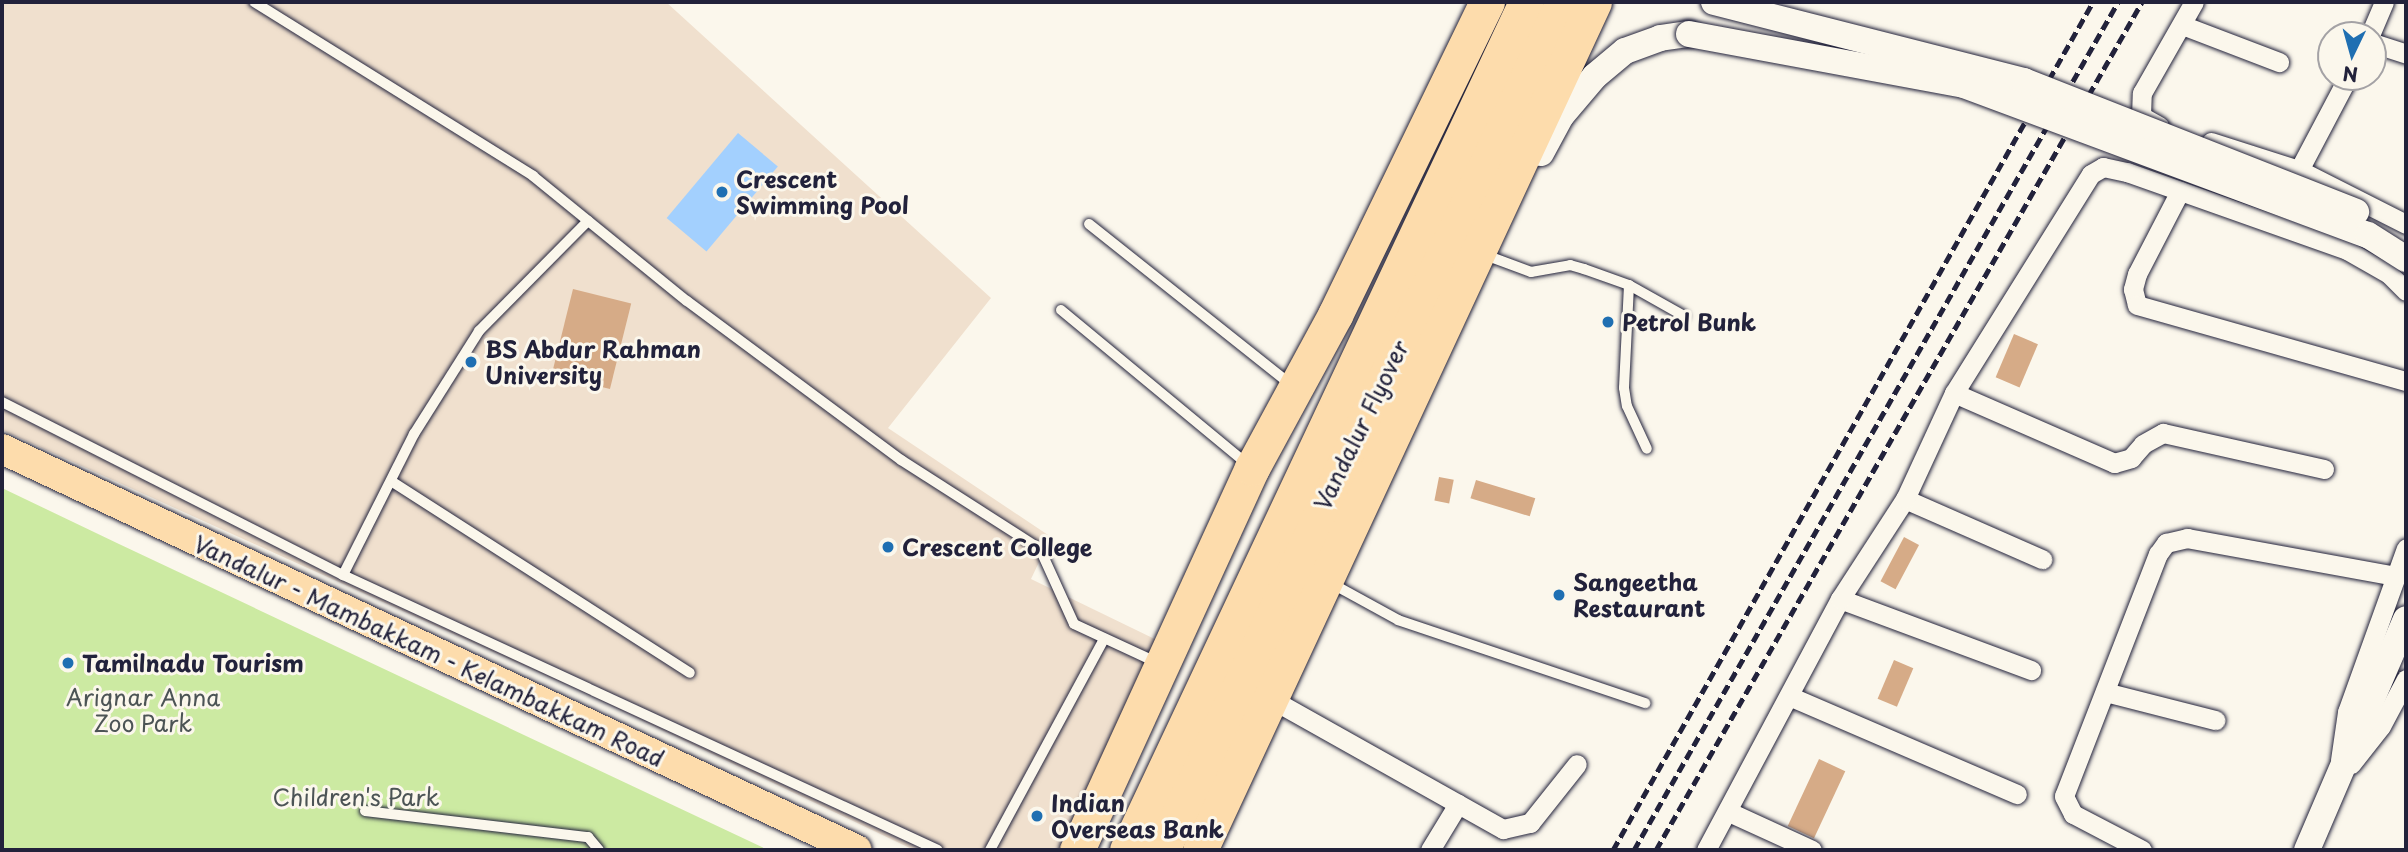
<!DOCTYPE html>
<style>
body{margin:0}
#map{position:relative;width:2408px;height:852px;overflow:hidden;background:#fbf7ec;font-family:"Playpen Sans",sans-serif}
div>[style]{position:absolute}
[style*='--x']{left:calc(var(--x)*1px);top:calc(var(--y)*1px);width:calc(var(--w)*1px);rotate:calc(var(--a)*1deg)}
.built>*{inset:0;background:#f0e0ce}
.green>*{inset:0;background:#cceaa2}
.water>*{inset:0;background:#a3d0fe;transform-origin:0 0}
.building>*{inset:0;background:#d6ab87;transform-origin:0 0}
.path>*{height:3.5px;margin-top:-1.75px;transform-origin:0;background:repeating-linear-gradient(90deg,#22223b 0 7px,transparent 0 12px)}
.roads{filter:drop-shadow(0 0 2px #22223b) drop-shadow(0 0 2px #22223b)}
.lane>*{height:10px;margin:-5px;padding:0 5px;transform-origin:5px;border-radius:5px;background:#fbf7ec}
.street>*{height:19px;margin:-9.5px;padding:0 9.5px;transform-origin:9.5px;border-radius:9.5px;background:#fbf7ec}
.secondary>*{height:26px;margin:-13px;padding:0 13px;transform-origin:13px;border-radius:13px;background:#fbf7ec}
.primary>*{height:30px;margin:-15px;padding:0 15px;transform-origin:15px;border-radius:15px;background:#fddcac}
.highway>*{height:35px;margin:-17.5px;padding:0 17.5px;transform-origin:17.5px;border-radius:17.5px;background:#fddcac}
.rail>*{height:5px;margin-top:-2.5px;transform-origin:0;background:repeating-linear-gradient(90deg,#22223b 0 10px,transparent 0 15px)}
.bridges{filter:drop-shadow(0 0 2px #22223b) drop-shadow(0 0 2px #22223b)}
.secondary-bridge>*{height:26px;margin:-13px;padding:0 13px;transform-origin:13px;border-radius:13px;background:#fbf7ec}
.dots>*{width:19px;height:19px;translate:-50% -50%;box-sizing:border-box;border:4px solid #fbf7ec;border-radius:50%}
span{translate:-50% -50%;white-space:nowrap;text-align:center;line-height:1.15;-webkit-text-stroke:6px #fbf7ec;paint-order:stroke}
.poi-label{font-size:23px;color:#22223b;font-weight:700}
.left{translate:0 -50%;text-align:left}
.street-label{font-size:23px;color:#22223b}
.park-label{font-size:23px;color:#4c5455}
.frame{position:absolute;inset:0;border:4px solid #22223b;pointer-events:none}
.north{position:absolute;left:2317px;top:21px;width:70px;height:70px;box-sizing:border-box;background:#fbf7ec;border:2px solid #a4a2a5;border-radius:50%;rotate:185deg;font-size:19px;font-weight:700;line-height:28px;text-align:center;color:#22223b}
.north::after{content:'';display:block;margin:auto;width:24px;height:32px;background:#1f6fb2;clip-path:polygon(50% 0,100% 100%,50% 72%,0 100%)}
</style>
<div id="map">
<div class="built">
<div style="clip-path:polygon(2px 2px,666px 2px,991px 298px,888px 428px,1051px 537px,1031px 579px,1165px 644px,1059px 850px,914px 850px,580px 691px,2px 430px)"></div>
</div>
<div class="green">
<div style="clip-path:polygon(2px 488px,119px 544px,768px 850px,2px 850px)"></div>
</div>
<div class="water">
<div style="left:738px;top:133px;width:52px;height:111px;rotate:40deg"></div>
</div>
<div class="building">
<div style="left:573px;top:289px;width:60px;height:88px;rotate:14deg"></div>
<div style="left:2014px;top:334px;width:26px;height:47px;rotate:23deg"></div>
<div style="left:1439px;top:477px;width:15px;height:24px;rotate:11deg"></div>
<div style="left:1476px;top:480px;width:62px;height:19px;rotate:17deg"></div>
<div style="left:1904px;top:537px;width:17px;height:50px;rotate:28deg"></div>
<div style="left:1894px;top:660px;width:21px;height:42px;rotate:23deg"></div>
<div style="left:1819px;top:759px;width:29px;height:74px;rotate:25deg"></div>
</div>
<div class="path">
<div style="--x:362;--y:849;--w:1;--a:90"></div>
</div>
<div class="roads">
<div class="lane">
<div style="--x:254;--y:2;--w:329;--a:31.9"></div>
<div style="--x:533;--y:176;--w:198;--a:39.1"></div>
<div style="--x:687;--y:301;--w:267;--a:36.6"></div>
<div style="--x:901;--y:460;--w:165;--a:32.6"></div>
<div style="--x:1040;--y:549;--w:82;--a:65.6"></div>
<div style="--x:1074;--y:624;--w:93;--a:24.9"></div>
<div style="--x:1089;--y:224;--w:257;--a:38.5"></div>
<div style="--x:1488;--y:256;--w:46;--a:20.4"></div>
<div style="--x:1531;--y:272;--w:40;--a:-10"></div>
<div style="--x:1570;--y:265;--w:15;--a:16"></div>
<div style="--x:1584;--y:269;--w:48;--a:19.6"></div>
<div style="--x:1629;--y:285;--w:63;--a:29.4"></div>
<div style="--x:1629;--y:285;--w:103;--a:92.8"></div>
<div style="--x:1624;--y:388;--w:18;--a:81"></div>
<div style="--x:1627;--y:406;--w:47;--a:65.1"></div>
<div style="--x:1061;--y:310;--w:240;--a:39.6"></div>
<div style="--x:2;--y:402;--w:382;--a:26.9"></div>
<div style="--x:343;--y:575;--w:655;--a:24.81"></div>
<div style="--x:391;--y:481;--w:355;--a:32.7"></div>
<div style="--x:343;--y:575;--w:158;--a:-63.3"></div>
<div style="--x:414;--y:434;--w:122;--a:-57.7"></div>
<div style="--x:479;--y:331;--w:155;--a:-45.3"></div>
<div style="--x:1329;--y:582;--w:79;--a:28.8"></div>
<div style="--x:1398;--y:620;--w:261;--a:18.6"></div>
<div style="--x:365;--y:811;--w:225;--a:6.7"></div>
<div style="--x:588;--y:837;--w:17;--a:50"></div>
<div style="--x:990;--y:850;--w:240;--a:-61.6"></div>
</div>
<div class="street">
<div style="--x:2182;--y:25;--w:104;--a:20.9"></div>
<div style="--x:2370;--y:35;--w:36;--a:-67"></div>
<div style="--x:2373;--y:43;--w:35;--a:18"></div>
<div style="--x:2159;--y:126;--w:21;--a:-151"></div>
<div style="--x:2141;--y:116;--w:23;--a:-88"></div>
<div style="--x:2142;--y:93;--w:105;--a:-60.3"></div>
<div style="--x:2211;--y:142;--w:92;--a:17.7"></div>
<div style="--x:2299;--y:170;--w:120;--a:26.8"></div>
<div style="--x:2299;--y:170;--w:105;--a:-62.2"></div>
<div style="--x:2180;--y:191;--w:93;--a:117.4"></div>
<div style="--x:2137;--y:274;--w:16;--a:105"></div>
<div style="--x:2133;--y:289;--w:16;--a:76"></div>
<div style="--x:2137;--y:305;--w:280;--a:15.8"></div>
<div style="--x:1954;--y:393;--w:175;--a:23.6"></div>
<div style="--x:2114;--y:463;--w:18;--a:-16"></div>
<div style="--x:2131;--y:458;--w:18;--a:-49"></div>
<div style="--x:2143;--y:444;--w:23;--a:-29"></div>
<div style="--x:2163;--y:433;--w:165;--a:12.6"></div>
<div style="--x:1905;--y:499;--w:150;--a:23.7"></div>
<div style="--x:1840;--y:599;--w:204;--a:20.4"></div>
<div style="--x:2105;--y:692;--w:114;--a:14.3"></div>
<div style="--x:1789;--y:696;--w:248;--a:23.3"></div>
<div style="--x:1273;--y:700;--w:264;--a:29.3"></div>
<div style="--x:1503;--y:829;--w:28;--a:-13"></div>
<div style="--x:1530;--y:823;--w:75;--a:-51.5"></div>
<div style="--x:2340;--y:760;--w:49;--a:-81.7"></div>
<div style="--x:2347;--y:712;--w:174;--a:-70.2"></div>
<div style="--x:2351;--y:764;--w:48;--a:-51.7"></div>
<div style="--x:2381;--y:726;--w:53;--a:-62"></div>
<div style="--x:1729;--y:812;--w:91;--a:24.6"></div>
<div style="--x:1430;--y:850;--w:54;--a:-58.7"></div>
<div style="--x:1706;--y:850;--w:285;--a:-61.9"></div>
<div style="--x:1840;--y:599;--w:119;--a:-57"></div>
<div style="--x:1905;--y:499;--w:117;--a:-65.2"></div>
<div style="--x:1954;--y:393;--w:258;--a:-58"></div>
<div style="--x:2091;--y:174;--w:14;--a:-30"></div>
<div style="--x:2103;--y:167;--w:25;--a:12"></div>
<div style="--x:2127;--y:172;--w:233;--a:19.5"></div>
<div style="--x:2347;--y:250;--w:48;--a:29.7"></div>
<div style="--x:2389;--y:274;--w:24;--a:45"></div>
<div style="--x:2142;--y:850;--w:78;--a:-152.4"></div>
<div style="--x:2073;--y:814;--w:20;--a:-117"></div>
<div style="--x:2064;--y:796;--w:260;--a:-68.8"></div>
<div style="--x:2158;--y:554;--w:14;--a:-54"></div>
<div style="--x:2166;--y:543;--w:22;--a:-13"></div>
<div style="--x:2187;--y:538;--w:213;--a:10.3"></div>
</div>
<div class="secondary">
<div style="--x:1541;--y:153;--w:42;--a:-61.6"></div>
<div style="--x:1561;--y:116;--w:52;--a:-49.6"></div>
<div style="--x:1595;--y:76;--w:39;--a:-40"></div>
<div style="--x:1625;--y:51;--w:37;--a:-20"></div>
<div style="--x:1660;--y:38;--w:29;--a:-8"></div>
<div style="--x:2307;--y:850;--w:251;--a:-66.8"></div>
</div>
<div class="primary">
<div style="--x:2;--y:449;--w:944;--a:25.13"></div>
</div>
<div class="highway">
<div style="--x:1077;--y:850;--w:420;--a:-65.4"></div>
<div style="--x:1252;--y:468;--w:174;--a:-61.5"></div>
<div style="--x:1335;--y:315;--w:348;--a:-64.1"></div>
<div style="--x:1127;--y:850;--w:937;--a:-64.8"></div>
<div style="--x:1162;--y:850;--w:938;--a:-64.69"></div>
<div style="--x:1200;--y:850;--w:935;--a:-65.08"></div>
</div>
</div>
<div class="rail">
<div style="--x:1613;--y:850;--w:974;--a:-60.49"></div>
<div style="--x:1634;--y:850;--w:976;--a:-60.28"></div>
<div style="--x:1656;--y:850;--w:977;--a:-60.18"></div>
</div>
<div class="bridges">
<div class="secondary-bridge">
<div style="--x:1714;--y:2;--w:320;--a:14.3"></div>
<div style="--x:2024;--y:81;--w:357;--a:21.5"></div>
<div style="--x:1689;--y:34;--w:280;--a:10.5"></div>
<div style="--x:1964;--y:85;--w:431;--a:20.4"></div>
<div style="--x:2368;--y:235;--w:45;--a:32.3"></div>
</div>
</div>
<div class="dots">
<div style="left:722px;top:192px;background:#1f6fb2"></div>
<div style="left:1608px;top:322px;background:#1f6fb2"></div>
<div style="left:471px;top:362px;background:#1f6fb2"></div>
<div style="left:888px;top:547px;background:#1f6fb2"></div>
<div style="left:1559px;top:595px;background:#1f6fb2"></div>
<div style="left:68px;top:663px;background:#1f6fb2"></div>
<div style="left:1037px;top:816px;background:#1f6fb2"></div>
</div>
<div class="poi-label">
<span class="left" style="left:736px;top:192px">Crescent<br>Swimming Pool</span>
<span class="left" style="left:1622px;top:322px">Petrol Bunk</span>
<span class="left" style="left:485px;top:362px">BS Abdur Rahman<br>University</span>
<span class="left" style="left:902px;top:547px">Crescent College</span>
<span class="left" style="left:1573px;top:595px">Sangeetha<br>Restaurant</span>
<span class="left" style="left:82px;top:663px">Tamilnadu Tourism</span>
<span class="left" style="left:1051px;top:816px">Indian<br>Overseas Bank</span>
</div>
<div class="street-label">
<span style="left:1361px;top:425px;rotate:-64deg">Vandalur Flyover</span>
<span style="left:429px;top:651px;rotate:25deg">Vandalur - Mambakkam - Kelambakkam Road</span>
</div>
<div class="park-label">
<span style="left:143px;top:710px">Arignar Anna<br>Zoo Park</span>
<span style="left:356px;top:797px">Children's Park</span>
</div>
<div class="frame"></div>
<div class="north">N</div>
</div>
